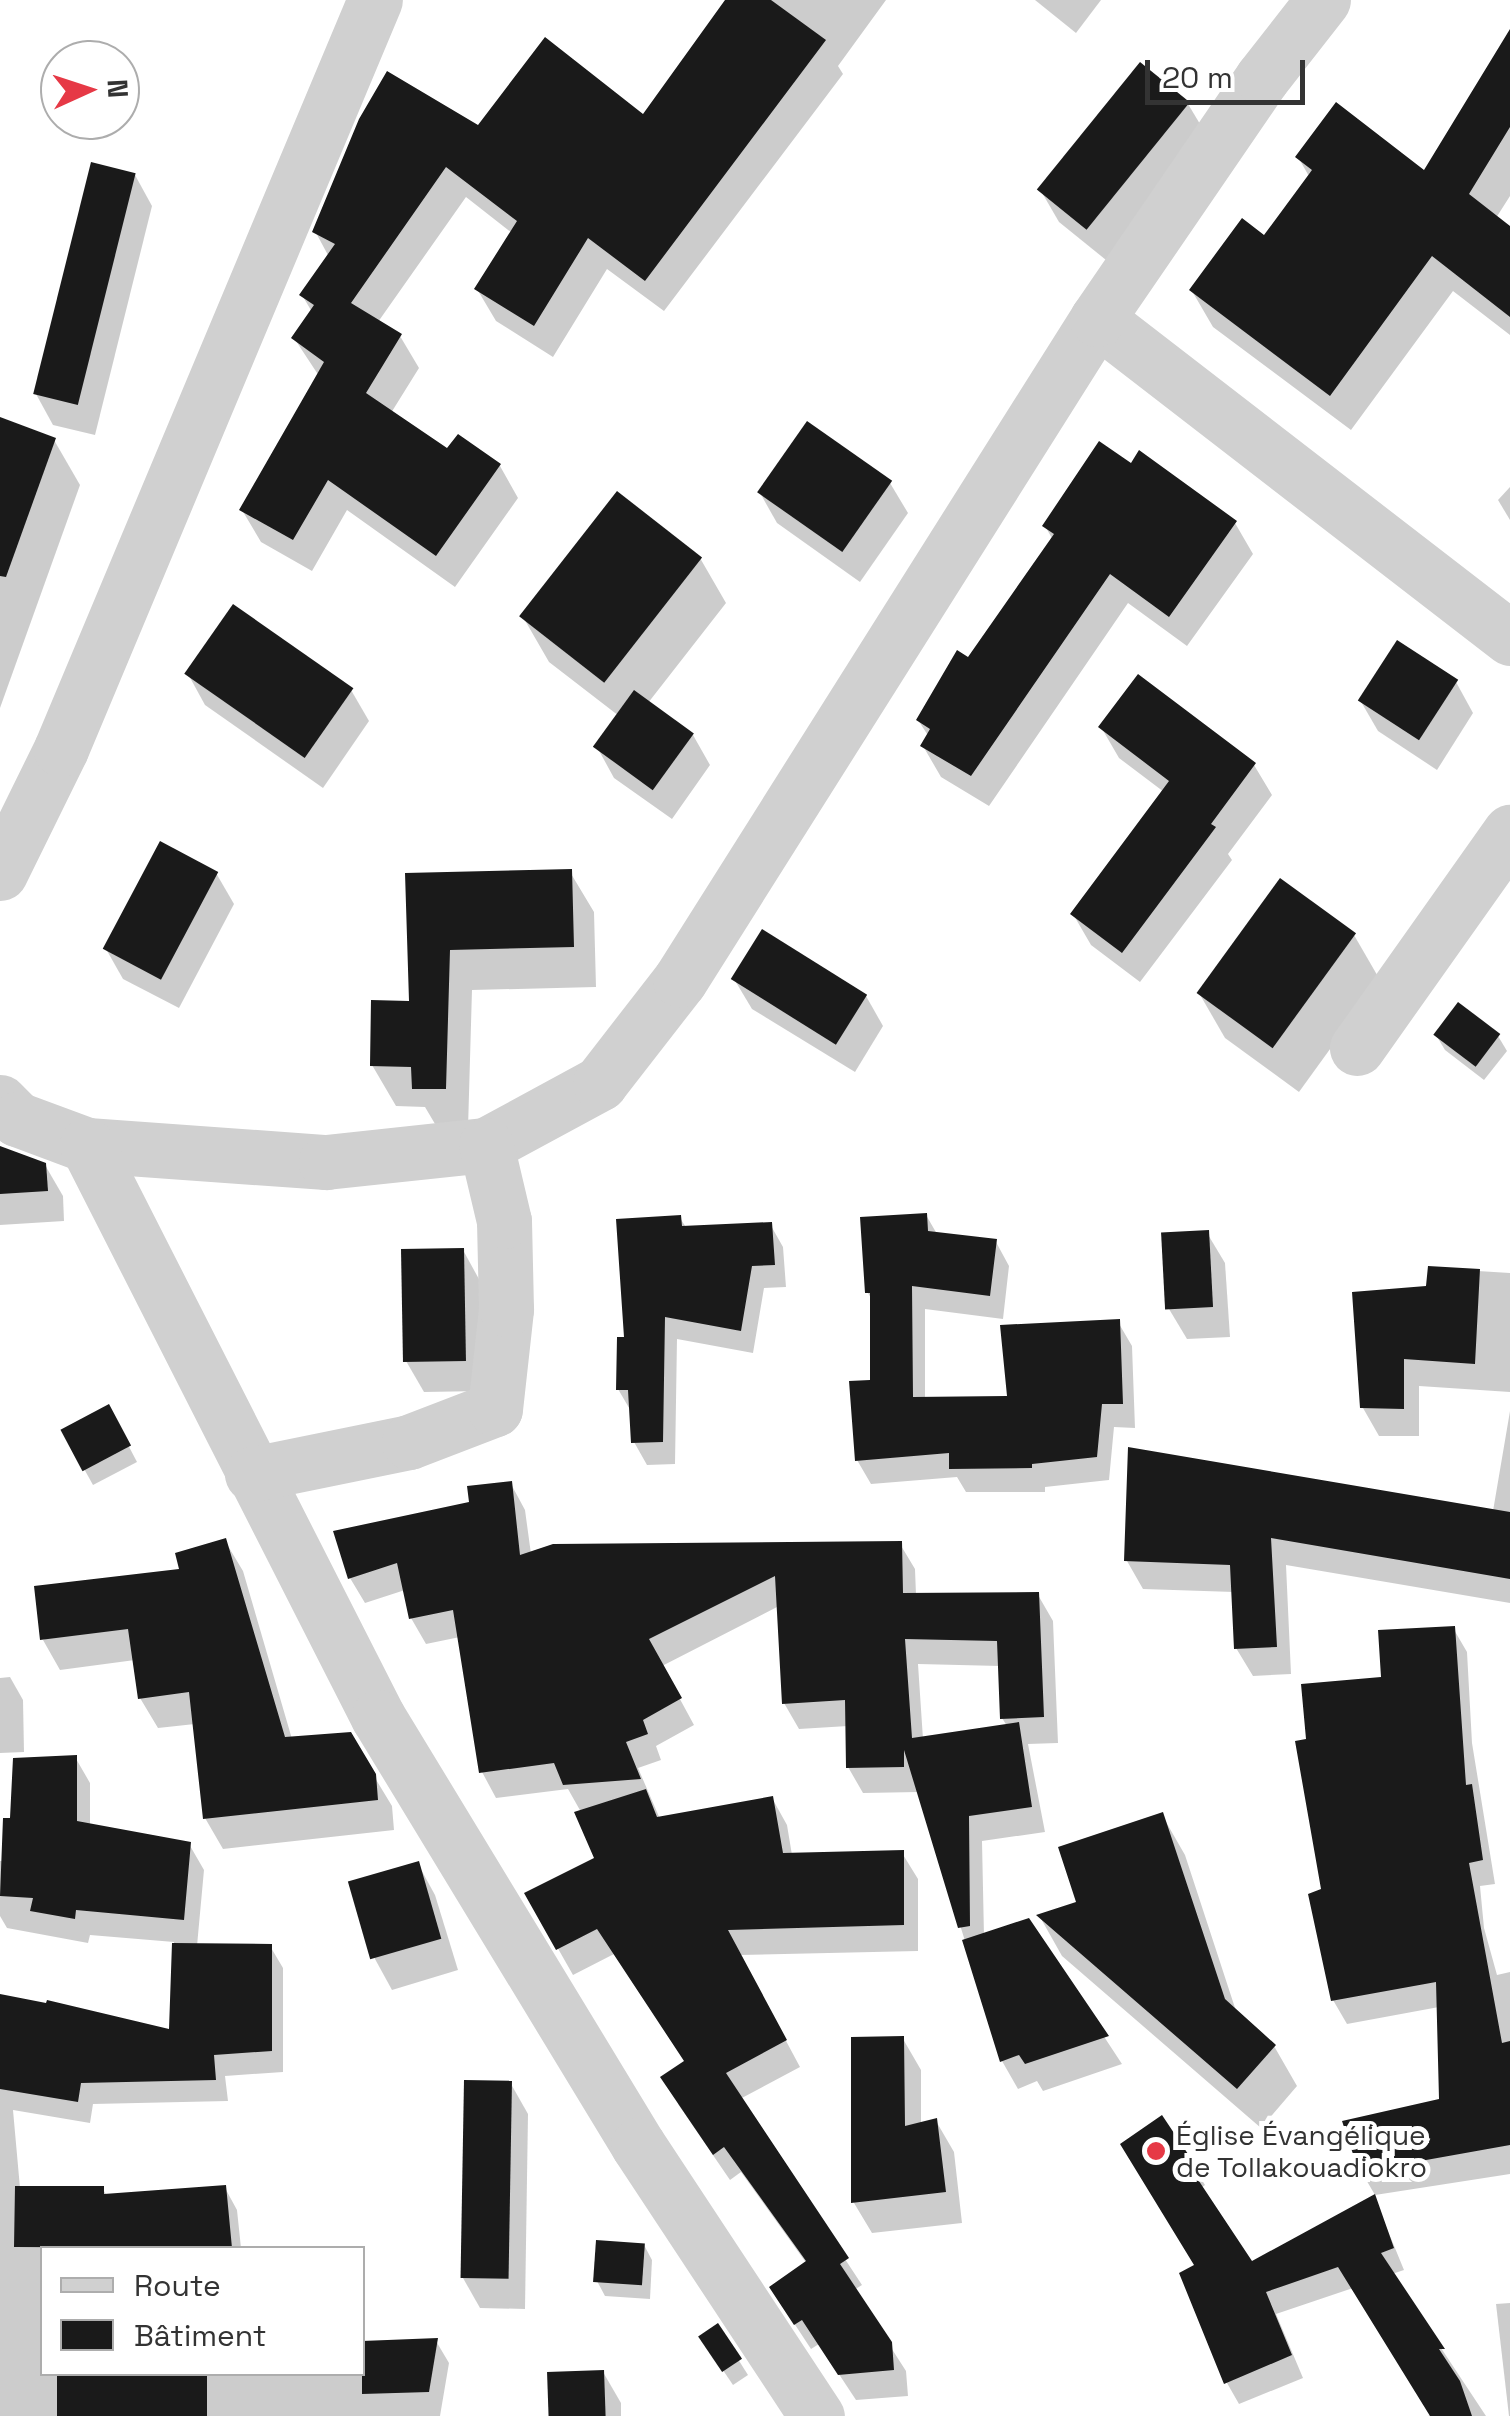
<!DOCTYPE html>
<meta charset="utf-8">
<style>
body{margin:0}
#map{position:relative;width:1510px;height:2416px;overflow:hidden;background:#fff;font-family:"Space Grotesk",sans-serif}
div>[style]{position:absolute}
[style*='--x']{left:calc(var(--x)*1px);top:calc(var(--y)*1px);width:calc(var(--w)*1px);rotate:calc(var(--a)*1deg)}
.shadow>*{inset:0;background:#0003}
.building>*{inset:0;background:#1a1a1a;transform-origin:0 0}
.minor>*{height:55px;margin:-27.5px;padding:0 27.5px;transform-origin:27.5px;border-radius:27.5px;background:#d0d0d0}
.dots>*{width:28px;height:28px;translate:-50% -50%;box-sizing:border-box;border:5px solid #fff;border-radius:50%}
span{translate:-50% -50%;white-space:nowrap;text-align:center;line-height:1.15;-webkit-text-stroke:10px #fff;paint-order:stroke}
.poi-label{font-size:28px;color:#333}
.left{translate:0 -50%;text-align:left}
.legend{position:absolute;left:40px;top:2246px;width:325px;height:130px;box-sizing:border-box;background:#fff;border:2px solid #adadad;margin:0;padding:12px 18px;list-style:none;font-size:30px;color:#333}
.legend li{display:flex;align-items:center;gap:20px;height:50px}
.legend b{width:50px;border:2px solid #adadad}
.north{position:absolute;left:40px;top:40px;width:100px;height:100px;box-sizing:border-box;background:#fff;border:2px solid #adadad;border-radius:50%;rotate:87deg;font-size:28px;font-weight:700;line-height:40px;text-align:center;color:#333}
.north::after{content:'';display:block;margin:auto;width:35px;height:45px;background:#e63946;clip-path:polygon(50% 0,100% 100%,50% 72%,0 100%)}
.scale{position:absolute;left:1145px;top:60px;width:160px;height:45px;box-sizing:border-box;border:5px solid #333;border-top:0;padding-left:12px;font-size:30px;line-height:35px;white-space:nowrap;color:#333;-webkit-text-stroke:8px #fff;paint-order:stroke}
</style>
<div id="map">
<div class="shadow">
<div style="clip-path:polygon(729px 0,886px 0,838px 66px,843px 74px,664px 311px,607px 269px,553px 357px,496px 321px,477px 289px,512px 233px,466px 197px,378px 322px,400px 336px,419px 368px,391px 413px,448px 452px,500px 466px,518px 498px,455px 587px,347px 510px,312px 571px,261px 542px,242px 510px,319px 376px,294px 338px,312px 312px,302px 295px,329px 257px,315px 231px,479px 129px,643px 118px)"></div>
<div style="clip-path:polygon(1035px 0,1101px 0,1076px 33px)"></div>
<div style="clip-path:polygon(1510px 40px,1510px 196px,1496px 218px,1510px 229px,1510px 335px,1453px 291px,1351px 430px,1213px 327px,1192px 291px,1265px 239px,1310px 178px,1298px 157px,1424px 174px)"></div>
<div style="clip-path:polygon(1188px 104px,1206px 134px,1106px 260px,1059px 222px,1041px 191px)"></div>
<div style="clip-path:polygon(135px 175px,152px 206px,95px 435px,53px 425px,36px 394px)"></div>
<div style="clip-path:polygon(0 419px,54px 440px,80px 485px,0 708px)"></div>
<div style="clip-path:polygon(1132px 467px,1235px 523px,1253px 554px,1187px 646px,1128px 603px,989px 806px,941px 777px,923px 746px,929px 737px,918px 720px,969px 660px,1053px 540px,1045px 526px)"></div>
<div style="clip-path:polygon(890px 483px,908px 513px,860px 582px,777px 523px,760px 493px)"></div>
<div style="clip-path:polygon(1510px 487px,1510px 520px,1498px 500px)"></div>
<div style="clip-path:polygon(700px 558px,726px 603px,648px 703px,693px 735px,710px 765px,672px 819px,614px 778px,597px 747px,619px 716px,549px 662px,523px 617px)"></div>
<div style="clip-path:polygon(188px 674px,351px 690px,369px 721px,323px 788px,205px 705px)"></div>
<div style="clip-path:polygon(1456px 682px,1473px 713px,1437px 770px,1378px 731px,1360px 700px)"></div>
<div style="clip-path:polygon(1101px 727px,1254px 765px,1272px 795px,1228px 854px,1232px 860px,1140px 982px,1091px 945px,1073px 914px,1164px 792px,1119px 758px)"></div>
<div style="clip-path:polygon(570px 872px,594px 912px,596px 987px,472px 990px,468px 1129px,438px 1129px,425px 1107px,396px 1106px,372px 1065px,412px 1004px,408px 876px)"></div>
<div style="clip-path:polygon(216px 873px,234px 904px,179px 1008px,123px 979px,106px 949px)"></div>
<div style="clip-path:polygon(1354px 935px,1380px 980px,1299px 1092px,1225px 1038px,1199px 993px)"></div>
<div style="clip-path:polygon(734px 979px,866px 996px,883px 1026px,855px 1072px,752px 1009px)"></div>
<div style="clip-path:polygon(1436px 1035px,1498px 1036px,1507px 1051px,1484px 1080px,1445px 1050px)"></div>
<div style="clip-path:polygon(0 1148px,45px 1165px,63px 1196px,64px 1221px,0 1225px)"></div>
<div style="clip-path:polygon(926px 1215px,937px 1234px,996px 1242px,1009px 1266px,1003px 1319px,925px 1309px,925px 1399px,1010px 1398px,1118px 1322px,1132px 1346px,1135px 1428px,1114px 1427px,1109px 1480px,1045px 1487px,1045px 1492px,966px 1492px,957px 1477px,871px 1484px,857px 1460px,873px 1382px,872px 1300px,868px 1293px)"></div>
<div style="clip-path:polygon(680px 1218px,687px 1229px,770px 1224px,783px 1247px,786px 1287px,764px 1288px,753px 1353px,677px 1339px,675px 1464px,647px 1465px,634px 1442px,632px 1413px,618px 1389px,627px 1339px)"></div>
<div style="clip-path:polygon(1207px 1233px,1225px 1263px,1230px 1337px,1187px 1339px,1169px 1309px)"></div>
<div style="clip-path:polygon(463px 1250px,480px 1281px,483px 1391px,424px 1392px,406px 1361px)"></div>
<div style="clip-path:polygon(1430px 1268px,1510px 1273px,1510px 1392px,1419px 1386px,1419px 1436px,1379px 1436px,1363px 1408px,1429px 1288px)"></div>
<div style="clip-path:polygon(1510px 1411px,1510px 1603px,1286px 1565px,1291px 1674px,1253px 1676px,1236px 1648px,1234px 1592px,1143px 1589px,1127px 1561px,1130px 1450px,1493px 1511px)"></div>
<div style="clip-path:polygon(116px 1422px,137px 1462px,93px 1485px,63px 1431px)"></div>
<div style="clip-path:polygon(evenodd,511px 1484px,525px 1510px,531px 1554px,900px 1544px,915px 1569px,916px 1595px,1038px 1595px,1053px 1621px,1058px 1743px,1028px 1744px,1045px 1832px,982px 1841px,984px 1936px,1028px 1921px,1122px 2064px,1043px 2091px,1037px 2081px,1018px 2089px,1002px 2061px,919px 1792px,863px 1793px,848px 1767px,848px 1726px,799px 1729px,784px 1703px,779px 1606px,662px 1666px,694px 1725px,656px 1746px,661px 1760px,638px 1768px,660px 1819px,772px 1798px,787px 1825px,792px 1855px,902px 1853px,918px 1879px,918px 1951px,740px 1955px,800px 2067px,740px 2099px,862px 2285px,854px 2290px,906px 2371px,908px 2396px,856px 2400px,819px 2344px,811px 2349px,788px 2314px,807px 2264px,741px 2172px,730px 2180px,678px 2104px,686px 2063px,614px 1954px,573px 1975px,527px 1894px,597px 1859px,581px 1812px,568px 1789px,496px 1798px,482px 1772px,460px 1637px,426px 1644px,411px 1618px,405px 1590px,365px 1603px,350px 1578px,511px 1484px,918px 1664px,1000px 1666px,1002px 1718px,1007px 1726px,923px 1739px,918px 1664px)"></div>
<div style="clip-path:polygon(225px 1541px,243px 1571px,292px 1739px,349px 1735px,392px 1806px,394px 1830px,223px 1849px,205px 1818px,195px 1724px,158px 1728px,140px 1698px,135px 1660px,60px 1670px,43px 1640px,182px 1571px)"></div>
<div style="clip-path:polygon(1453px 1628px,1467px 1652px,1472px 1743px,1495px 1884px,1480px 1886px,1484px 1928px,1497px 1975px,1510px 1972px,1510px 2174px,1375px 2195px,1361px 2171px,1442px 2101px,1439px 2007px,1347px 2024px,1333px 2000px,1309px 1741px)"></div>
<div style="clip-path:polygon(10px 1677px,23px 1700px,24px 1752px,0 1753px,0 1678px)"></div>
<div style="clip-path:polygon(75px 1757px,90px 1783px,90px 1826px,189px 1844px,204px 1870px,197px 1946px,270px 1946px,283px 1968px,283px 2072px,225px 2076px,228px 2101px,93px 2104px,90px 2123px,13px 2110px,20px 2188px,102px 2188px,107px 2196px,225px 2188px,237px 2210px,241px 2248px,42px 2248px,42px 2374px,95px 2374px,85px 2416px,0 2416px,0 1996px,172px 2032px,174px 1942px,90px 1935px,88px 1943px,7px 1928px,0 1916px,0 1861px,4px 1861px,12px 1821px)"></div>
<div style="clip-path:polygon(1162px 1815px,1185px 1855px,1237px 2014px,1274px 2046px,1297px 2086px,1261px 2128px,1062px 1956px,1040px 1917px,1079px 1903px)"></div>
<div style="clip-path:polygon(418px 1864px,435px 1895px,458px 1970px,392px 1990px,375px 1959px,352px 1885px)"></div>
<div style="clip-path:polygon(903px 2039px,921px 2070px,921px 2125px,936px 2121px,954px 2152px,962px 2223px,872px 2233px,854px 2203px)"></div>
<div style="clip-path:polygon(511px 2084px,528px 2114px,525px 2309px,480px 2308px,463px 2278px)"></div>
<div style="clip-path:polygon(1124px 2145px,1192px 2164px,1205px 2185px,1201px 2188px,1252px 2264px,1374px 2197px,1404px 2270px,1392px 2274px,1486px 2416px,1428px 2416px,1431px 2415px,1353px 2288px,1276px 2314px,1303px 2378px,1239px 2404px,1227px 2383px,1196px 2266px)"></div>
<div style="clip-path:polygon(644px 2245px,652px 2260px,650px 2299px,605px 2296px,597px 2281px)"></div>
<div style="clip-path:polygon(1510px 2303px,1510px 2416px,1509px 2416px,1496px 2304px)"></div>
<div style="clip-path:polygon(717px 2326px,748px 2375px,733px 2385px,710px 2351px)"></div>
<div style="clip-path:polygon(436px 2341px,449px 2363px,440px 2416px,129px 2416px,126px 2374px,362px 2374px)"></div>
<div style="clip-path:polygon(603px 2372px,621px 2403px,621px 2416px,551px 2416px)"></div>
</div>
<div class="building">
<div style="clip-path:polygon(725px 0,771px 0,826px 40px,645px 281px,588px 238px,534px 326px,474px 289px,517px 221px,446px 167px,351px 303px,402px 334px,366px 393px,447px 448px,458px 434px,501px 464px,436px 556px,328px 480px,293px 540px,239px 510px,324px 362px,291px 338px,314px 305px,299px 295px,335px 244px,312px 232px,359px 119px,387px 71px,478px 125px,545px 37px,643px 114px)"></div>
<div style="clip-path:polygon(1510px 29px,1510px 127px,1469px 194px,1510px 226px,1510px 317px,1432px 256px,1330px 396px,1189px 290px,1242px 218px,1264px 235px,1312px 170px,1295px 157px,1336px 102px,1424px 170px)"></div>
<div style="left:1140px;top:62px;width:64px;height:164px;rotate:39deg"></div>
<div style="left:91px;top:162px;width:46px;height:239px;rotate:14deg"></div>
<div style="clip-path:polygon(0 417px,56px 438px,6px 577px,0 576px)"></div>
<div style="left:807px;top:421px;width:104px;height:87px;rotate:35deg"></div>
<div style="clip-path:polygon(1099px 441px,1131px 463px,1139px 450px,1237px 521px,1169px 617px,1110px 574px,971px 776px,920px 746px,930px 729px,916px 720px,957px 650px,968px 657px,1054px 534px,1042px 526px)"></div>
<div style="left:617px;top:491px;width:108px;height:159px;rotate:38deg"></div>
<div style="left:233px;top:604px;width:147px;height:85px;rotate:35deg"></div>
<div style="left:1397px;top:640px;width:73px;height:72px;rotate:33deg"></div>
<div style="clip-path:polygon(1138px 674px,1256px 763px,1211px 824px,1216px 827px,1122px 953px,1070px 914px,1169px 781px,1098px 727px)"></div>
<div style="left:634px;top:690px;width:74px;height:70px;rotate:36deg"></div>
<div style="left:160px;top:841px;width:66px;height:122px;rotate:28deg"></div>
<div style="clip-path:polygon(572px 869px,574px 947px,450px 950px,446px 1089px,412px 1089px,411px 1067px,370px 1066px,371px 1000px,409px 1001px,405px 873px)"></div>
<div style="left:1280px;top:878px;width:94px;height:142px;rotate:36deg"></div>
<div style="left:762px;top:929px;width:124px;height:59px;rotate:32deg"></div>
<div style="left:1458px;top:1002px;width:53px;height:41px;rotate:37deg"></div>
<div style="clip-path:polygon(0 1146px,46px 1163px,48px 1191px,0 1194px)"></div>
<div style="clip-path:polygon(927px 1213px,928px 1231px,997px 1239px,990px 1296px,912px 1286px,913px 1397px,1007px 1396px,1000px 1325px,1120px 1319px,1123px 1404px,1102px 1404px,1097px 1457px,1032px 1464px,1032px 1468px,949px 1469px,949px 1453px,855px 1461px,849px 1381px,870px 1380px,870px 1293px,865px 1293px,860px 1217px)"></div>
<div style="clip-path:polygon(681px 1215px,682px 1226px,772px 1222px,775px 1265px,752px 1266px,741px 1331px,665px 1317px,663px 1442px,631px 1443px,628px 1390px,616px 1390px,617px 1337px,624px 1337px,616px 1219px)"></div>
<div style="left:1209px;top:1230px;width:77px;height:48px;rotate:87deg"></div>
<div style="left:464px;top:1248px;width:113px;height:63px;rotate:89deg"></div>
<div style="clip-path:polygon(1428px 1266px,1480px 1269px,1475px 1364px,1404px 1359px,1404px 1409px,1360px 1408px,1352px 1292px,1426px 1286px)"></div>
<div style="left:109px;top:1404px;width:47px;height:55px;rotate:62deg"></div>
<div style="clip-path:polygon(1128px 1447px,1510px 1512px,1510px 1579px,1271px 1538px,1277px 1647px,1234px 1649px,1230px 1565px,1124px 1561px)"></div>
<div style="clip-path:polygon(512px 1481px,520px 1555px,553px 1544px,902px 1541px,903px 1593px,1039px 1592px,1044px 1717px,1000px 1719px,997px 1641px,905px 1639px,912px 1738px,1019px 1722px,1032px 1807px,969px 1816px,970px 1926px,958px 1928px,904px 1750px,904px 1767px,846px 1768px,845px 1700px,782px 1704px,775px 1576px,649px 1639px,682px 1698px,643px 1720px,648px 1734px,626px 1742px,641px 1779px,563px 1785px,554px 1763px,479px 1773px,453px 1610px,409px 1619px,397px 1563px,348px 1579px,333px 1531px,469px 1502px,467px 1486px)"></div>
<div style="clip-path:polygon(226px 1538px,285px 1737px,351px 1732px,376px 1774px,378px 1800px,203px 1819px,189px 1692px,138px 1699px,128px 1629px,40px 1640px,34px 1586px,179px 1569px,175px 1553px)"></div>
<div style="clip-path:polygon(1455px 1626px,1466px 1785px,1472px 1784px,1483px 1860px,1469px 1863px,1502px 2043px,1510px 2041px,1510px 2145px,1359px 2172px,1342px 2121px,1439px 2099px,1436px 1982px,1331px 2001px,1308px 1894px,1321px 1889px,1295px 1741px,1306px 1739px,1301px 1684px,1381px 1677px,1378px 1630px)"></div>
<div style="clip-path:polygon(77px 1755px,77px 1821px,191px 1842px,184px 1920px,76px 1910px,75px 1919px,30px 1911px,33px 1898px,0 1896px,3px 1818px,10px 1818px,13px 1758px)"></div>
<div style="clip-path:polygon(646px 1789px,657px 1817px,773px 1796px,783px 1853px,904px 1850px,904px 1925px,728px 1930px,787px 2040px,726px 2073px,849px 2258px,840px 2264px,892px 2342px,894px 2370px,838px 2375px,802px 2320px,794px 2325px,769px 2287px,806px 2261px,724px 2147px,713px 2155px,660px 2077px,684px 2061px,597px 1929px,556px 1950px,524px 1893px,594px 1858px,574px 1812px)"></div>
<div style="clip-path:polygon(1163px 1812px,1225px 1999px,1276px 2045px,1237px 2089px,1036px 1915px,1076px 1902px,1058px 1847px)"></div>
<div style="left:419px;top:1861px;width:81px;height:74px;rotate:74deg"></div>
<div style="clip-path:polygon(1029px 1918px,1109px 2036px,1025px 2064px,1019px 2055px,1000px 2062px,962px 1940px)"></div>
<div style="clip-path:polygon(172px 1943px,272px 1944px,272px 2051px,214px 2055px,216px 2080px,81px 2083px,78px 2102px,0 2089px,0 1994px,46px 2003px,47px 2000px,169px 2029px)"></div>
<div style="clip-path:polygon(904px 2036px,905px 2126px,937px 2118px,946px 2192px,851px 2203px,851px 2037px)"></div>
<div style="left:464px;top:2080px;width:48px;height:198px;rotate:1deg"></div>
<div style="clip-path:polygon(1162px 2115px,1194px 2163px,1189px 2166px,1252px 2261px,1375px 2194px,1394px 2248px,1381px 2253px,1445px 2349px,1439px 2349px,1460px 2381px,1472px 2416px,1430px 2416px,1338px 2267px,1266px 2292px,1292px 2355px,1224px 2384px,1179px 2273px,1194px 2265px,1120px 2144px)"></div>
<div style="clip-path:polygon(226px 2185px,232px 2248px,14px 2247px,15px 2186px,104px 2186px,104px 2194px)"></div>
<div style="left:596px;top:2240px;width:49px;height:42px;rotate:4deg"></div>
<div style="left:718px;top:2323px;width:43px;height:24px;rotate:56deg"></div>
<div style="clip-path:polygon(438px 2338px,429px 2392px,362px 2394px,362px 2341px)"></div>
<div style="left:604px;top:2370px;width:46px;height:57px;rotate:88deg"></div>
<div style="left:57px;top:2374px;width:150px;height:42px"></div>
</div>
<div class="minor">
<div style="--x:1097;--y:319;--w:522;--a:37.68"></div>
<div style="--x:0;--y:873;--w:138;--a:-63.8"></div>
<div style="--x:61;--y:749;--w:812;--a:-67.26"></div>
<div style="--x:1357;--y:1048;--w:265;--a:-54.7"></div>
<div style="--x:0;--y:1102;--w:24;--a:45"></div>
<div style="--x:17;--y:1119;--w:75;--a:20.4"></div>
<div style="--x:87;--y:1145;--w:240;--a:4.1"></div>
<div style="--x:326;--y:1162;--w:161;--a:-6.1"></div>
<div style="--x:486;--y:1145;--w:130;--a:-28.5"></div>
<div style="--x:600;--y:1083;--w:130;--a:-52.2"></div>
<div style="--x:680;--y:980;--w:782;--a:-57.75"></div>
<div style="--x:1097;--y:319;--w:292;--a:-55.6"></div>
<div style="--x:1262;--y:78;--w:99;--a:-52"></div>
<div style="--x:87;--y:1145;--w:642;--a:63.04"></div>
<div style="--x:378;--y:1717;--w:501;--a:58.72"></div>
<div style="--x:638;--y:2145;--w:325;--a:56.6"></div>
<div style="--x:252;--y:1474;--w:160;--a:-11.5"></div>
<div style="--x:409;--y:1442;--w:92;--a:-21"></div>
<div style="--x:495;--y:1409;--w:101;--a:-83.7"></div>
<div style="--x:506;--y:1309;--w:88;--a:-91.3"></div>
<div style="--x:504;--y:1221;--w:78;--a:-103.3"></div>
</div>
<div class="dots">
<div style="left:1156px;top:2151px;background:#e63946"></div>
</div>
<div class="poi-label">
<span class="left" style="left:1176px;top:2151px">Église Évangélique<br>de Tollakouadiokro</span>
</div>
<ul class="legend">
<li><b style="height:12px;background:#d0d0d0"></b>Route</li>
<li><b style="height:28px;background:#1a1a1a"></b>Bâtiment</li>
</ul>
<div class="north">N</div>
<div class="scale">20 m</div>
</div>
